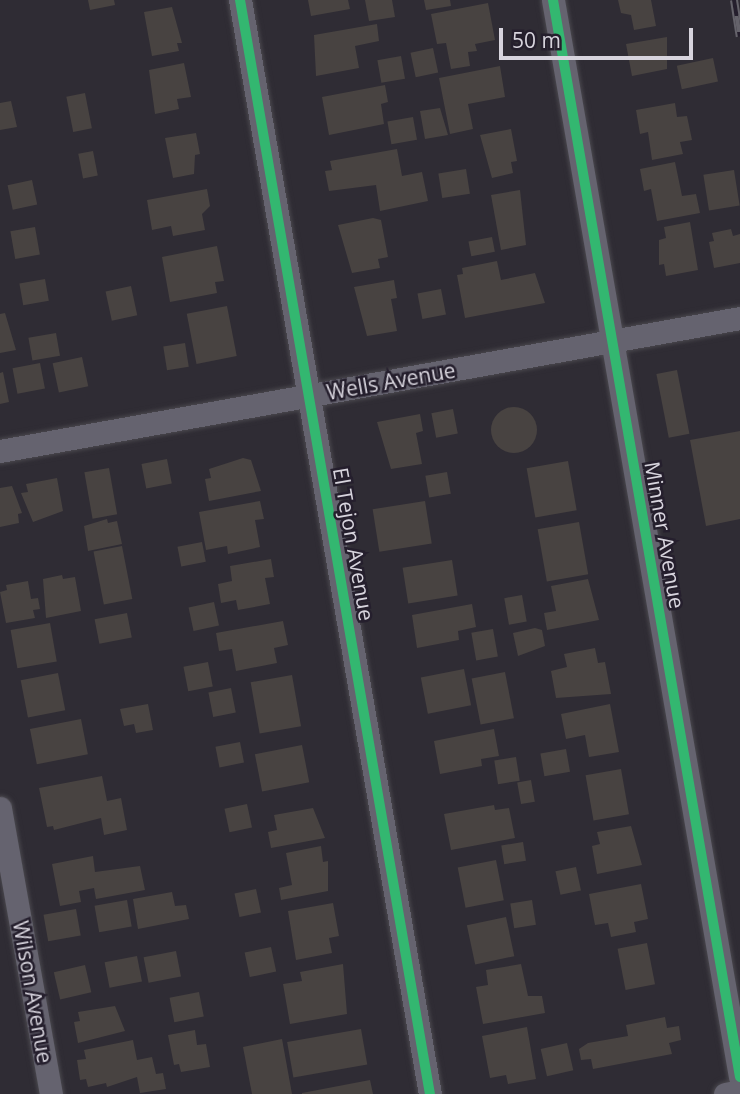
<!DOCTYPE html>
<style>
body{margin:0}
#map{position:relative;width:740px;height:1094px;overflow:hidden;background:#2f2c34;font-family:"Open Sans",sans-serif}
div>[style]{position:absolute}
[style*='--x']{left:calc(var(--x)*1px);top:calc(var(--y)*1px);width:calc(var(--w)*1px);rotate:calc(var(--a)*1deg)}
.building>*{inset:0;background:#484341;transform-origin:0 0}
.round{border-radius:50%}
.roads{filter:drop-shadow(0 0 2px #4a484e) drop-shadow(0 0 2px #4a484e)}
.street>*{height:23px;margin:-11.5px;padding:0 11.5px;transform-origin:11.5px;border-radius:11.5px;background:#65636f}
.rail>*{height:8px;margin-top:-4px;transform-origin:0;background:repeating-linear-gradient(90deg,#251f2d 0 16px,#65636b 0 32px);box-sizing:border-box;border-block:2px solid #65636b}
.cycleway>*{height:10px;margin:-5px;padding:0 5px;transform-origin:5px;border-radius:5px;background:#33b770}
span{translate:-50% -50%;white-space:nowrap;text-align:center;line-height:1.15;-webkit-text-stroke:5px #251f2d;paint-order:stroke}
.street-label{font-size:21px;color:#d7d4dd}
.scale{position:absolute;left:499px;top:28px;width:194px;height:32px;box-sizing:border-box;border:4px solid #d7d4dd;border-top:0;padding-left:9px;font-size:21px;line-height:24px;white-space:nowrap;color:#d7d4dd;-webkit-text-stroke:5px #251f2d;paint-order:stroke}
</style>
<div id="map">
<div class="building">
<div style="clip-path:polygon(88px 0,114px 0,115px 5px,90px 10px)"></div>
<div style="clip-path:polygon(308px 0,348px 0,350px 9px,311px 16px)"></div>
<div style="clip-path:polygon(365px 0,392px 0,395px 17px,369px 21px)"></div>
<div style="clip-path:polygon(424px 0,450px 0,451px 6px,426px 10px)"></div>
<div style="clip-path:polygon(618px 0,651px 0,656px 26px,634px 30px,631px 15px,621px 13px)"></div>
<div style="clip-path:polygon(488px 3px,495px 40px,475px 44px,477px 51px,468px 52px,470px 66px,451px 69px,446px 43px,437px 44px,431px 14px)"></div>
<div style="clip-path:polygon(172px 7px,182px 43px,177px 43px,179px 51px,152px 56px,144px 12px)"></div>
<div style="clip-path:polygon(377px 24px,379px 41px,355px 46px,359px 68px,316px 76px,314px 35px)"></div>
<div style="clip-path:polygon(667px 37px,667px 69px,632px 76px,626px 44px)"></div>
<div style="left:433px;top:48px;width:25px;height:23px;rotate:78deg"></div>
<div style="left:401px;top:56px;width:23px;height:24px;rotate:80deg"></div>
<div style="left:713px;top:58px;width:24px;height:37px;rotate:78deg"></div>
<div style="clip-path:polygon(184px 63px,191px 97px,177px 99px,179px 109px,155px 114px,149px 70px)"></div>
<div style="clip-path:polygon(500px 66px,505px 97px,468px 104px,473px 129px,450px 134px,439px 78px)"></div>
<div style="clip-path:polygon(385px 85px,388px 102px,381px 104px,384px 124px,329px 135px,322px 97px)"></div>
<div style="left:85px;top:93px;width:36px;height:19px;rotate:79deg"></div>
<div style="clip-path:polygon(11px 101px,17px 127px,0 130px,0 103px)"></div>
<div style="clip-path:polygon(675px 103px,677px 117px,687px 116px,692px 140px,680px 142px,683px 154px,652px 160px,648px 132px,640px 134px,636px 110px)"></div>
<div style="clip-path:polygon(440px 108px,448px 135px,425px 139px,420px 111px)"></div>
<div style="left:413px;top:117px;width:23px;height:26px;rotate:80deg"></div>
<div style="clip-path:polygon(511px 129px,517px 161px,511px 162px,513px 173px,492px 178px,480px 135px)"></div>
<div style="clip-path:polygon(196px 133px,200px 154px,195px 155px,194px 174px,173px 178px,165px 138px)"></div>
<div style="clip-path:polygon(397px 149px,402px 176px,422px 172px,428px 201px,380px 211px,376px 185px,329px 191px,325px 171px,332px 170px,330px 161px)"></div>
<div style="left:93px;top:151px;width:25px;height:15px;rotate:79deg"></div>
<div style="clip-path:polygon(675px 162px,682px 196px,696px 194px,700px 213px,657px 221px,651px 189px,644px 191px,640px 169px)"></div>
<div style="left:466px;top:169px;width:25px;height:28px;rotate:81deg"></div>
<div style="left:734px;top:170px;width:36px;height:31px;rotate:81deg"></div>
<div style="left:32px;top:180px;width:25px;height:25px;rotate:78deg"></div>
<div style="clip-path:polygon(207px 189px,210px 206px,202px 214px,205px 230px,173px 236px,171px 226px,152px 230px,147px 200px)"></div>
<div style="clip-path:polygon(520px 190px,526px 245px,501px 250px,491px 195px)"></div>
<div style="clip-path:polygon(373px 218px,381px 220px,388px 257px,378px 259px,380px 268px,352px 273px,338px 225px)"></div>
<div style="clip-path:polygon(690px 222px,698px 270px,666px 276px,664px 264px,659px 265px,659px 240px,666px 238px,664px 227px)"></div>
<div style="left:35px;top:227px;width:28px;height:25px;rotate:80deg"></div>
<div style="clip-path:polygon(731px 229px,733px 236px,740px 234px,740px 263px,714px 268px,709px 242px,714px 241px,712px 233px)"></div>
<div style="left:492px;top:237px;width:15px;height:24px;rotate:79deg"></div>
<div style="clip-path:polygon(217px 246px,224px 281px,215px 282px,217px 293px,170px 302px,162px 257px)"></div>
<div style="clip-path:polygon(497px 261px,501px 280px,535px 273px,545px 303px,465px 318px,457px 275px,463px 274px,462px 268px)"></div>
<div style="left:45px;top:279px;width:22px;height:26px;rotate:80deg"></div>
<div style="clip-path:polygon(394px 280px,397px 298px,391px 299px,397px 331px,367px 336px,354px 287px)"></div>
<div style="left:131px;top:286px;width:30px;height:26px;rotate:78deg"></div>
<div style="left:441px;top:289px;width:26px;height:24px;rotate:79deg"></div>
<div style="left:227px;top:306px;width:51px;height:41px;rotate:79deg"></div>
<div style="clip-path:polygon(5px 313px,16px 350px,0 353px,0 314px)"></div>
<div style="left:56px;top:333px;width:23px;height:28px;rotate:80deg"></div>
<div style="left:185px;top:343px;width:24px;height:22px;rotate:81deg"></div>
<div style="left:82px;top:357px;width:30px;height:30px;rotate:78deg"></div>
<div style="left:40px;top:363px;width:26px;height:28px;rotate:79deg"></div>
<div style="left:677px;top:370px;width:65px;height:21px;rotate:79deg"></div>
<div style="clip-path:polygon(3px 372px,9px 402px,0 404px,0 373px)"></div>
<div class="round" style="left:491px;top:407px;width:46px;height:46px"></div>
<div style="left:453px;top:409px;width:25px;height:22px;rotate:79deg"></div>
<div style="clip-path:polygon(420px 414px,423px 431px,416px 433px,422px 464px,391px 469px,377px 422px)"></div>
<div style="clip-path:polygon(740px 431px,740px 519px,706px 526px,690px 440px)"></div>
<div style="clip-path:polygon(243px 458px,251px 460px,261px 491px,209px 501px,205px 479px,211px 478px,209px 469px)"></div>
<div style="left:167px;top:459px;width:25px;height:26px;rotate:79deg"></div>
<div style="left:568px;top:461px;width:50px;height:42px;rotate:80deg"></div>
<div style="left:109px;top:468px;width:47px;height:25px;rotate:80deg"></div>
<div style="left:447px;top:472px;width:22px;height:22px;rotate:80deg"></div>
<div style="clip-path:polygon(57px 478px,63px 511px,33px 522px,21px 493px,28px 492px,26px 484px)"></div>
<div style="clip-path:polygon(12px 486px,22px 513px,18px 514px,19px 523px,0 527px,0 488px)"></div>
<div style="clip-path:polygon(260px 501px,264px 519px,255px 520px,260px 547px,228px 554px,227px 546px,206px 550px,199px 512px)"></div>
<div style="left:425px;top:501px;width:43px;height:53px;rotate:81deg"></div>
<div style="clip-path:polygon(107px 519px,108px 523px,117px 521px,122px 544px,88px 551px,84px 526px)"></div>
<div style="left:579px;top:522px;width:53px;height:42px;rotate:80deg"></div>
<div style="left:202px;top:542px;width:20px;height:25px;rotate:79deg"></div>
<div style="left:122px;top:546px;width:54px;height:29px;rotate:79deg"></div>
<div style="clip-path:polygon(271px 559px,274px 577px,265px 578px,270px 604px,238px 610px,236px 600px,221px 603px,218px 584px,232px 581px,230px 566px)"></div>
<div style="left:452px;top:560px;width:36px;height:50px;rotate:81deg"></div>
<div style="clip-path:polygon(62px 575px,63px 579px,75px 577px,81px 611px,46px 618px,43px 579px)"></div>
<div style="clip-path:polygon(588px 579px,599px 620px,547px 630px,544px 613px,556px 611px,551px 586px)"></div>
<div style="clip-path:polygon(28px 581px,31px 599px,38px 598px,40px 609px,33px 610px,35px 618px,6px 623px,0 592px,7px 590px,6px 585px)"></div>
<div style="left:522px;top:595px;width:27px;height:18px;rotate:80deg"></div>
<div style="left:214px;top:602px;width:24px;height:26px;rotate:78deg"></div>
<div style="clip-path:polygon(472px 604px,476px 627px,458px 631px,459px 640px,417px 648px,412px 615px)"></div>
<div style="left:127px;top:613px;width:25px;height:33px;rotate:79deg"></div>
<div style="clip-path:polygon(283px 621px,288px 645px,274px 648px,277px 663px,236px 671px,232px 649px,219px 651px,216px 633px)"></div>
<div style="left:50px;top:623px;width:39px;height:40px;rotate:80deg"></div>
<div style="clip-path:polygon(535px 628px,542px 630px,545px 646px,518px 656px,513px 633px)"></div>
<div style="left:493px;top:629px;width:28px;height:22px;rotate:80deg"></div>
<div style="clip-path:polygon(595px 648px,598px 663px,605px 662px,611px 694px,556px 698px,551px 671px,567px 667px,564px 654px)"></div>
<div style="left:208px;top:662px;width:25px;height:25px;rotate:79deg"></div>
<div style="left:464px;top:669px;width:37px;height:44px;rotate:79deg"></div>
<div style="left:505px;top:672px;width:47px;height:34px;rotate:79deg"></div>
<div style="left:58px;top:673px;width:38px;height:38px;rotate:79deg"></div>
<div style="left:292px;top:675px;width:52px;height:42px;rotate:80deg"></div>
<div style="left:231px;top:688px;width:25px;height:23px;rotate:79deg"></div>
<div style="clip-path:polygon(148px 704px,153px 730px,136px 733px,134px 724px,124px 726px,120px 709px)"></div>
<div style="clip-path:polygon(610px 704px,619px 752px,589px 757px,585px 735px,566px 739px,561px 714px)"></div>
<div style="left:81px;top:719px;width:36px;height:52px;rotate:79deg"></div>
<div style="clip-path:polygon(494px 729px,499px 756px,481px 759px,482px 766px,440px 774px,434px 741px)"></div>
<div style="left:240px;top:742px;width:21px;height:25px;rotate:79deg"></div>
<div style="left:302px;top:745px;width:38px;height:48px;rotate:79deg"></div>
<div style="left:566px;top:749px;width:23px;height:26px;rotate:80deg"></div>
<div style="left:516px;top:757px;width:24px;height:22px;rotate:81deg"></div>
<div style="left:621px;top:769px;width:46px;height:36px;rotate:80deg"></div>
<div style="clip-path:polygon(102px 776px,107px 801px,121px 798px,127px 830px,104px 835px,101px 818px,54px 830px,53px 826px,47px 827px,39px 788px)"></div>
<div style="left:531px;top:780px;width:22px;height:14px;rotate:80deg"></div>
<div style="left:247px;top:804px;width:24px;height:23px;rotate:78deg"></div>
<div style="clip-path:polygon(494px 805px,495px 810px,509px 808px,515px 838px,451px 850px,444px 814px)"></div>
<div style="clip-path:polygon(313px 808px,325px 838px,271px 848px,268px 832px,277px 830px,274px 815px)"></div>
<div style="clip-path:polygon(631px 826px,642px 865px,597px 874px,592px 846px,600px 844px,597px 832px)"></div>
<div style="left:523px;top:842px;width:19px;height:22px;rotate:81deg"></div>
<div style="clip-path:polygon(321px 846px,323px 862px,328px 861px,328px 891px,281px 900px,279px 888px,292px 885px,286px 853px)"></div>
<div style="clip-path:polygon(93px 856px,95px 872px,140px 866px,145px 890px,96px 899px,94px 888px,79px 891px,81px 902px,60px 906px,52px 864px)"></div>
<div style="left:496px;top:860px;width:41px;height:39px;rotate:79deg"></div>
<div style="left:576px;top:867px;width:24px;height:21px;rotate:78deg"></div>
<div style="clip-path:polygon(641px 884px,648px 919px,634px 922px,636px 932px,611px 937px,608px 923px,595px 925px,589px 894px)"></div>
<div style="left:256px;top:889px;width:24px;height:22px;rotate:78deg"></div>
<div style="clip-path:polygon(172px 892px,175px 906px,186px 905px,189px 919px,138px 929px,133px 899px)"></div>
<div style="left:127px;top:900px;width:27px;height:33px;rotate:80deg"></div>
<div style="left:532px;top:900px;width:25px;height:22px;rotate:81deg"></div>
<div style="clip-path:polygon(333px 903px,339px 936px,329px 938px,332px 953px,296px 960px,288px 911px)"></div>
<div style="left:76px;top:909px;width:27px;height:33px;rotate:80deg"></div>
<div style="left:506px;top:917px;width:40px;height:40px;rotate:78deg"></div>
<div style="left:647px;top:943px;width:42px;height:30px;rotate:79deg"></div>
<div style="left:271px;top:947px;width:25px;height:27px;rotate:78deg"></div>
<div style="left:176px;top:951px;width:26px;height:33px;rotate:79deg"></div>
<div style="left:137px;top:956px;width:26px;height:33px;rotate:79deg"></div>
<div style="clip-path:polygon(343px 964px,347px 1014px,290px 1024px,283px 984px,302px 981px,300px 972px)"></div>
<div style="clip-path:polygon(521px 964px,528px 996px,542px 996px,545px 1013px,483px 1024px,476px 987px,488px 985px,486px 970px)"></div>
<div style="left:85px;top:965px;width:28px;height:32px;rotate:77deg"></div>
<div style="left:199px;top:992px;width:25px;height:30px;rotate:79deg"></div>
<div style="clip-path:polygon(115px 1006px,125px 1031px,78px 1043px,74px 1022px,80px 1021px,78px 1012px)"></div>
<div style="clip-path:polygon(665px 1017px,667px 1028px,679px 1026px,681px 1040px,669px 1043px,672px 1054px,593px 1069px,591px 1059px,581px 1060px,579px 1049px,588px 1043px,628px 1036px,626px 1025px)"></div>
<div style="clip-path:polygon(527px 1027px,536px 1079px,508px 1084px,506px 1075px,490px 1078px,482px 1036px)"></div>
<div style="left:361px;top:1029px;width:36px;height:75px;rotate:80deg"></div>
<div style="clip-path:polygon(195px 1030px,197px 1045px,206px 1044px,210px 1067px,181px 1072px,179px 1064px,174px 1065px,168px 1035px)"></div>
<div style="clip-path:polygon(282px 1039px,292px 1094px,252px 1094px,243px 1047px)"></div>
<div style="clip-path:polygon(133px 1040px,137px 1060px,152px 1057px,156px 1074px,163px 1073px,166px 1089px,140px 1093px,137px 1077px,107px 1087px,106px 1083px,88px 1087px,86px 1079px,80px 1080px,77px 1060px,86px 1059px,84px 1050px)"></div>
<div style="left:567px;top:1043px;width:28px;height:27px;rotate:77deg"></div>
<div style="clip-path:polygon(370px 1080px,373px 1094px,302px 1094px,302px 1093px)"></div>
</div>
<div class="roads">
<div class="street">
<div style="--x:240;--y:0;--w:1110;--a:80.15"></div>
<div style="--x:553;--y:0;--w:1093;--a:80.15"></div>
<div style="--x:0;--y:451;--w:752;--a:-10.19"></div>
<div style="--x:0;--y:808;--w:291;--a:79.9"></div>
<div style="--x:725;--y:1094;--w:15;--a:-11"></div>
</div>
</div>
<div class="rail">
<div style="--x:734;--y:0;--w:37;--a:81"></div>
</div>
<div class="cycleway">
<div style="--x:240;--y:0;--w:1110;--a:80.15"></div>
<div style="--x:553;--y:0;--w:1093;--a:80.15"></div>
</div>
<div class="street-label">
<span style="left:391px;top:381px;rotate:-10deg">Wells Avenue</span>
<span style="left:665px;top:535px;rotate:80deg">Minner Avenue</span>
<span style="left:354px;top:544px;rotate:80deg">El Tejon Avenue</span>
<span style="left:33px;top:992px;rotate:80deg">Wilson Avenue</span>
</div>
<div class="scale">50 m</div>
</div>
